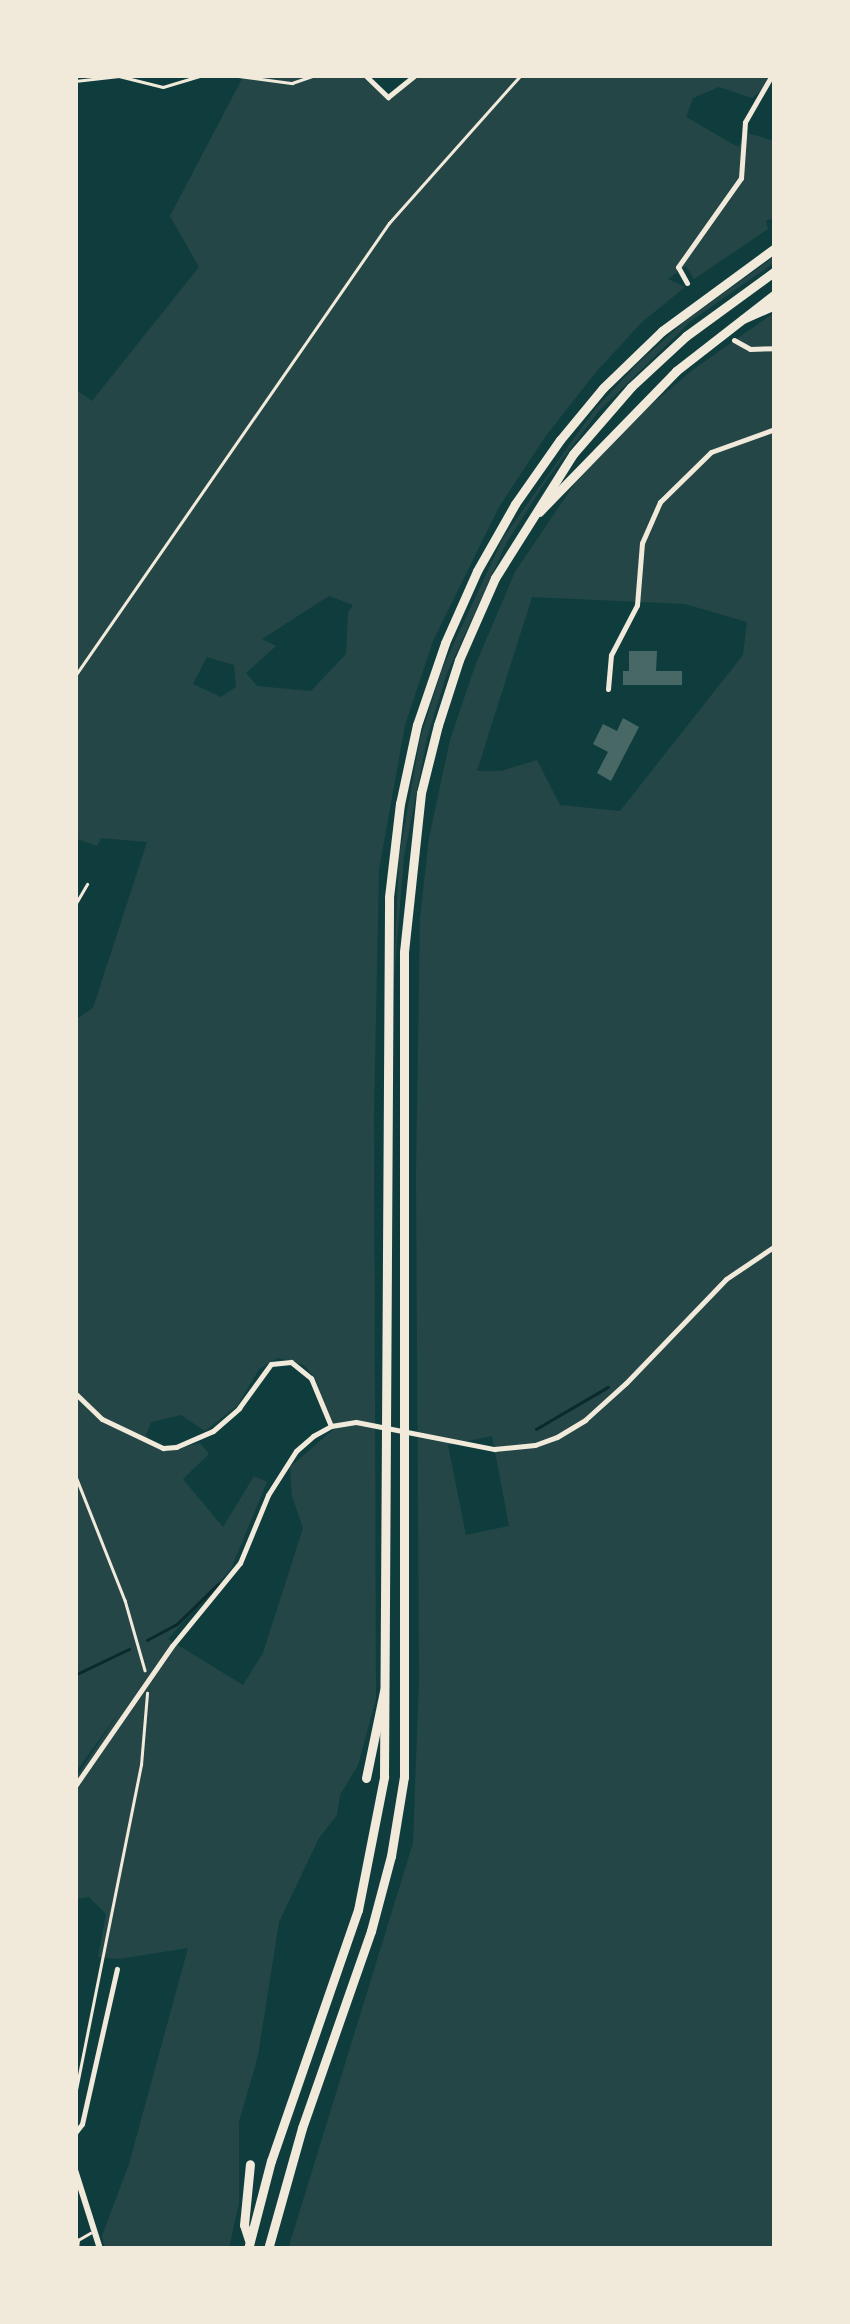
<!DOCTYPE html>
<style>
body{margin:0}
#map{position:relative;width:850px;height:2324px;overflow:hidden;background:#0f3d3e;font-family:Cabin,sans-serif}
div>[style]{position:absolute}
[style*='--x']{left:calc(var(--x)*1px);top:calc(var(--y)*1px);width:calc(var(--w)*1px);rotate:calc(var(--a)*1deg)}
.green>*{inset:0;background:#244646}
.stream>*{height:2.5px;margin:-1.25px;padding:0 1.25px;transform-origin:1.25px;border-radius:1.25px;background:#0a2a2b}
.building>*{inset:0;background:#486865}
.path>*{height:2.5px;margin:-1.25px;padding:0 1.25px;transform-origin:1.25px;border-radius:1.25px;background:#f1e9da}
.service>*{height:2.5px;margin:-1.25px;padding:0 1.25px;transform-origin:1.25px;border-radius:1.25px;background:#f1e9da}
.minor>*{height:5px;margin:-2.5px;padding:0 2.5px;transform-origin:2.5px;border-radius:2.5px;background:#f1e9da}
.tertiary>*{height:6px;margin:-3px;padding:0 3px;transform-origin:3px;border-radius:3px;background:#f1e9da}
.motorway>*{height:9px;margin:-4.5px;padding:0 4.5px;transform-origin:4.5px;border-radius:4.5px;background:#f1e9da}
span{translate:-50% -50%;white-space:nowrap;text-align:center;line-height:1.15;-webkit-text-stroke:8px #f1e9da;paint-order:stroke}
.frame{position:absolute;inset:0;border:78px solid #f1e9da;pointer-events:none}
</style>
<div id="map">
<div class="green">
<div style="clip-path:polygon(evenodd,244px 75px,360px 75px,389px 100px,418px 75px,775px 75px,775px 84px,771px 82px,752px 98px,719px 87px,693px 98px,686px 117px,738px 147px,747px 133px,775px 141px,775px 217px,766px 221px,768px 229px,694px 279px,686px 266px,668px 279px,685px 287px,641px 323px,596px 372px,545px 437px,499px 507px,433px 641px,405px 725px,379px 870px,374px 1114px,376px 1699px,358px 1765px,340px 1795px,337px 1815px,319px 1838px,279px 1922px,258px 2056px,239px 2122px,239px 2202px,229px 2249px,105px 2249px,102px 2236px,129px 2164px,188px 1948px,118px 1959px,98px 1957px,106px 1914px,89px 1897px,75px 1899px,75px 1779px,120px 1711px,75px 1773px,75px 1020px,93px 1008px,147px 842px,101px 838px,97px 846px,77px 839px,75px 844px,75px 389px,92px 401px,199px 267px,170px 216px,244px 75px,329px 596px,353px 605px,348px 613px,346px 654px,311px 691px,257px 686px,246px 673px,276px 646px,262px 639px,329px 596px,244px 75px,207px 657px,234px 665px,236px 687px,221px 697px,193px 684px,207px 657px,244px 75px,278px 1358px,304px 1365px,315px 1378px,334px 1429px,290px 1467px,292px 1496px,303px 1528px,263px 1653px,243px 1685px,168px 1639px,231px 1569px,267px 1482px,254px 1476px,223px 1527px,183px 1479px,209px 1454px,200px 1443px,170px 1450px,152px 1446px,146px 1435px,151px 1422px,181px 1415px,205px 1431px,237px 1406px,259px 1369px,278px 1358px)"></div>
<div style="clip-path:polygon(775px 256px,775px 262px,691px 321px,599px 411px,548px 478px,507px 542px,447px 673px,427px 738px,404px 857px,393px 992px,399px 857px,420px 739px,442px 669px,503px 538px,595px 409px,638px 363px,685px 321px)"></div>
<div style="clip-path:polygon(evenodd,775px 312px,775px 2249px,288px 2249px,413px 1843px,419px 1680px,416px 1175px,420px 918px,429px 838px,450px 740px,475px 666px,515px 572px,575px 483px,646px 409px,694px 369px,775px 312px,532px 597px,685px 604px,747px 622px,743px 655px,620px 811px,560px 805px,537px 760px,501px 771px,477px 771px,532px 597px,775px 312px,492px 1436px,509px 1526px,466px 1535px,448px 1445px,492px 1436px)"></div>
</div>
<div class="stream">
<div style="--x:536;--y:1429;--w:83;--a:-30.3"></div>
<div style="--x:147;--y:1640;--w:34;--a:-28"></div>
<div style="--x:177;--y:1624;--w:57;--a:-44.3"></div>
<div style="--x:75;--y:1675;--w:60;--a:-25.7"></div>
</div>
<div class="building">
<div style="clip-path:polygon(629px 651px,657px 651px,656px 671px,682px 671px,682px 685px,623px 685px,623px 671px,629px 671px)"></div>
<div style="clip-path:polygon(623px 718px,639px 727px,611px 781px,597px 773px,608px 752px,593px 744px,603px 724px,617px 731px)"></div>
</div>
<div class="path">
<div style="--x:231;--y:75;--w:62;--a:7.5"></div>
<div style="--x:292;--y:83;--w:24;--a:-19"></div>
<div style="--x:75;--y:81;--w:44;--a:-6.5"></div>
<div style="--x:119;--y:76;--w:45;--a:14"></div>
<div style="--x:163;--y:87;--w:42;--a:-16.7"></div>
<div style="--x:75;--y:676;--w:551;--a:-55.27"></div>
<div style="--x:389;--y:223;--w:198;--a:-48.3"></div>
<div style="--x:75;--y:1474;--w:136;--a:68.4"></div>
<div style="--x:125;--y:1600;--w:73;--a:74.1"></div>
<div style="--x:75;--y:2095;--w:337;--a:-78.7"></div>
<div style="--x:141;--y:1765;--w:72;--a:-85.2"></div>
</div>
<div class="service">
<div style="--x:75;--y:905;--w:24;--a:-60"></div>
<div style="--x:77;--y:2249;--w:9;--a:-84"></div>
<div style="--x:78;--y:2240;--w:14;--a:-30"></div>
</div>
<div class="minor">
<div style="--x:365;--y:75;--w:32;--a:44"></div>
<div style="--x:388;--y:97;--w:35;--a:-39"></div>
<div style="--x:687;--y:283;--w:18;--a:-119"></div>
<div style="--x:678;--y:267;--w:109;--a:-54.7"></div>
<div style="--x:741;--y:178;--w:56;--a:-85.9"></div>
<div style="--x:745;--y:122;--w:54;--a:-60.1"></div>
<div style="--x:734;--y:340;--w:18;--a:29"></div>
<div style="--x:750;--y:349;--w:25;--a:-2"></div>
<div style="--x:608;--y:689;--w:34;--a:-85"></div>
<div style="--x:611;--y:655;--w:56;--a:-62.5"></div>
<div style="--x:637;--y:605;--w:62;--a:-85.4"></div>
<div style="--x:642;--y:543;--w:45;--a:-66.3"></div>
<div style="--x:660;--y:502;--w:71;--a:-44.4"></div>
<div style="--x:711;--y:452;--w:68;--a:-19.8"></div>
<div style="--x:75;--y:1393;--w:37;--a:44"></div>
<div style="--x:102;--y:1419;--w:68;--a:25.4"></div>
<div style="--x:163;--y:1448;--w:13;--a:-4"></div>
<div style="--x:176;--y:1447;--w:40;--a:-23.4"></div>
<div style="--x:213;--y:1431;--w:35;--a:-41"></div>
<div style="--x:239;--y:1408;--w:54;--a:-54"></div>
<div style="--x:271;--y:1364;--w:20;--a:-6"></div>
<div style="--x:291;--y:1362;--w:26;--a:39"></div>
<div style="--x:311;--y:1378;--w:52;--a:67.4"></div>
<div style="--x:75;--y:1786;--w:170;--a:-55.3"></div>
<div style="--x:172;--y:1646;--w:107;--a:-50.7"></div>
<div style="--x:240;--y:1563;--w:74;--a:-67.6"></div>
<div style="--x:268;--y:1495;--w:52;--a:-57.5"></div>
<div style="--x:296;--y:1451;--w:23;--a:-41"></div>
<div style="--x:313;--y:1436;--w:21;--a:-29"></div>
<div style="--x:331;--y:1426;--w:25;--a:-9"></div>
<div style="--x:356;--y:1422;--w:141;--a:11.1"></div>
<div style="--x:494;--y:1449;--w:41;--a:-5.6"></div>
<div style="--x:535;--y:1445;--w:23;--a:-20"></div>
<div style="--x:557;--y:1437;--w:33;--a:-31"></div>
<div style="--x:585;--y:1420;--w:55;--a:-42.1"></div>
<div style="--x:626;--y:1383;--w:144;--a:-46.1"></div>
<div style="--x:726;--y:1279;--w:59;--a:-34"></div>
<div style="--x:75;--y:2133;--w:11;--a:-52"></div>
<div style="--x:82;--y:2124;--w:159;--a:-77.3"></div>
</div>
<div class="tertiary">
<div style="--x:75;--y:2170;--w:83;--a:72.4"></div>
</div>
<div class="motorway">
<div style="--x:743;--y:319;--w:35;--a:-24"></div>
<div style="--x:539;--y:512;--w:197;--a:-45.8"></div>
<div style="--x:676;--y:371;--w:125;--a:-37.9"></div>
<div style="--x:366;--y:1778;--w:89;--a:-78.3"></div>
<div style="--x:249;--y:2240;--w:16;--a:-108"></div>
<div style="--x:244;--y:2225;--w:61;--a:-84.4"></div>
<div style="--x:248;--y:2249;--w:91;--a:-75.4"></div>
<div style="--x:271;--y:2161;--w:266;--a:-70.9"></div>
<div style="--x:358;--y:1910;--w:136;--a:-78.9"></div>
<div style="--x:384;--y:1777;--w:880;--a:-89.67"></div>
<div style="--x:389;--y:897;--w:94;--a:-83.3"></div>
<div style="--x:400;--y:804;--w:81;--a:-77.9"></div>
<div style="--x:417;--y:725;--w:87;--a:-71.1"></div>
<div style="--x:445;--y:643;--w:79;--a:-66"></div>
<div style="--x:477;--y:571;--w:77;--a:-60.4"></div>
<div style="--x:515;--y:504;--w:78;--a:-54.9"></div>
<div style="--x:560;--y:440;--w:67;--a:-50.4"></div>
<div style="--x:603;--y:388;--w:82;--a:-44"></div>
<div style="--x:662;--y:331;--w:140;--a:-36.3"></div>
<div style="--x:268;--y:2249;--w:126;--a:-74.3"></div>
<div style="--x:302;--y:2128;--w:209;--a:-70.7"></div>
<div style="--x:371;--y:1931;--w:78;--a:-75.1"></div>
<div style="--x:391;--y:1856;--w:80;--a:-80.7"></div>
<div style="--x:404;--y:1777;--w:825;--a:-90"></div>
<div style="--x:404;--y:952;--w:160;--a:-83.9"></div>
<div style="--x:421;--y:793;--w:70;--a:-76"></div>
<div style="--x:438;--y:725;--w:68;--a:-72.1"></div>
<div style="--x:459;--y:660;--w:90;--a:-66.3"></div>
<div style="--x:495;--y:578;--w:146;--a:-57.8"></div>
<div style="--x:573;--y:454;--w:89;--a:-49.1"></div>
<div style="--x:631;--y:387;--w:75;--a:-42.8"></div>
<div style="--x:686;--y:336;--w:110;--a:-36.1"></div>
</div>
<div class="frame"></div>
</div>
